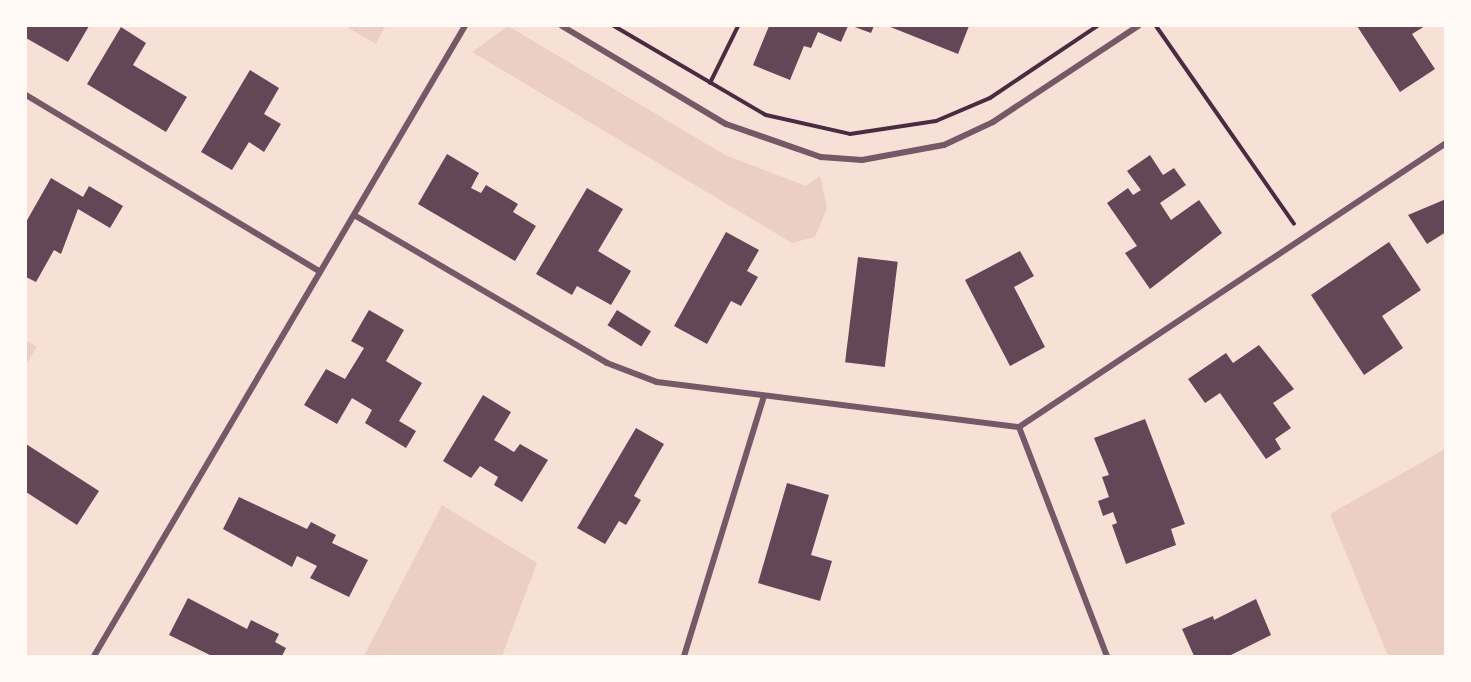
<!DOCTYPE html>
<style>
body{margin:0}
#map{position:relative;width:1471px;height:682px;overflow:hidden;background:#f7e1d7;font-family:"Exo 2",sans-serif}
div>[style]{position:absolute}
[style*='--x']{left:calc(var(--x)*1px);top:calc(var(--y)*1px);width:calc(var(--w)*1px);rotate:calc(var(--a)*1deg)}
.green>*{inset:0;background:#ebcfc5}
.building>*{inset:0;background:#644757;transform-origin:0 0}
.path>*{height:4px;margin:-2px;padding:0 2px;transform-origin:2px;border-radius:2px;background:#4a2c40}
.minor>*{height:6px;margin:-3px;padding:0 3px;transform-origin:3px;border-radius:3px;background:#755966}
span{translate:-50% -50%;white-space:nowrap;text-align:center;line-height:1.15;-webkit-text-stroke:5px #fffaf5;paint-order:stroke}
.frame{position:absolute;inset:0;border:27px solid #fffaf5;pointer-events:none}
</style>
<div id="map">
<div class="green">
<div style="clip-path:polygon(345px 26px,385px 26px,376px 44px)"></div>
<div style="clip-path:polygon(508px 26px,725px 155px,806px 186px,820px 176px,827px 208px,815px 237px,792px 243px,472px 52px)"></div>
<div style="clip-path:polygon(26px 340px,37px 347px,26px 365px)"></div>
<div style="clip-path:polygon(1445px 449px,1445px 656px,1388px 656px,1330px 514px)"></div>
<div style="clip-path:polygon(442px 505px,537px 563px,502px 656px,364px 656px)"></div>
</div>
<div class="building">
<div style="clip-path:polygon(26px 26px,89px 26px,68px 62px,26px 38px)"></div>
<div style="clip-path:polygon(769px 26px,848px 26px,841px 42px,818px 32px,811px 48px,804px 46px,790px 80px,753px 65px)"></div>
<div style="clip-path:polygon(852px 26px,874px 26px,871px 33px)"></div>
<div style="clip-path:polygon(888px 26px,969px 26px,958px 54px)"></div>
<div style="clip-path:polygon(1357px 26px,1425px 26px,1412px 34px,1435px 69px,1400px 92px)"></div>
<div style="clip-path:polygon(121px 27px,146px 43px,133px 65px,187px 97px,166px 132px,87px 84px)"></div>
<div style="clip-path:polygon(250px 70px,279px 88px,264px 114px,281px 124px,264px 152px,249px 142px,232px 170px,201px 152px)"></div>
<div style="clip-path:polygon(447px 154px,479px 173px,471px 188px,481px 193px,486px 185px,518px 204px,513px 212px,536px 226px,515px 261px,418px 204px)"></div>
<div style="clip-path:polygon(1150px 155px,1163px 175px,1174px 168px,1186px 185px,1160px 203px,1171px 220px,1199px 200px,1222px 233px,1150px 289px,1125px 253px,1137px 246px,1107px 203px,1128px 188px,1133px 195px,1141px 190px,1127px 171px)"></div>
<div style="clip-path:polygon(51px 178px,83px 197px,89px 186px,123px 206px,110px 228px,78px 209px,61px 254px,54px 250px,36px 282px,26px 277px,26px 222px)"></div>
<div style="clip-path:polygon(587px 188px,623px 209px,598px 251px,631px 271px,611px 305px,577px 286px,572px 295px,536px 274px)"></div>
<div style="clip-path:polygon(1446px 199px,1446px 232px,1427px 244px,1408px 215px)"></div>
<div style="clip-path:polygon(726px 232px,759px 250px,747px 271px,758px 277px,741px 306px,731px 301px,707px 344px,674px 326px)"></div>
<div style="clip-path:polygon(1389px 242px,1421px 290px,1382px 316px,1403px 348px,1364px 375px,1311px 295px)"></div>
<div style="clip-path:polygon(1020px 251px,1034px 276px,1014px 287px,1045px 347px,1010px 366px,965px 280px)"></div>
<div style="left:858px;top:257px;width:40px;height:106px;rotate:7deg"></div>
<div style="clip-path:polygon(369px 310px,404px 330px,386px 361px,422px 383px,399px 421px,416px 431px,406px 448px,365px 423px,372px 410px,352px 398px,337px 424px,304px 405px,326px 369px,345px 379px,364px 348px,351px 341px)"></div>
<div style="left:617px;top:310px;width:40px;height:18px;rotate:32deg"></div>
<div style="clip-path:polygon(1259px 345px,1294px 389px,1273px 403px,1291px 428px,1275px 439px,1281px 449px,1266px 459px,1220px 393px,1205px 403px,1188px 379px,1226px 353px,1233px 363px)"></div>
<div style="clip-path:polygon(483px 395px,511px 412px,494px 440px,514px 452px,520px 444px,548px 460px,522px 502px,494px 485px,498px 477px,480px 466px,471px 478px,443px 461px)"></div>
<div style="clip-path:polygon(1145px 419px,1185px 524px,1171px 529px,1176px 545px,1126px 564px,1112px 525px,1117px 523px,1113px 512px,1103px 516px,1098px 501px,1109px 497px,1102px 477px,1109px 475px,1094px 438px)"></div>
<div style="clip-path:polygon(636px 428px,664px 444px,634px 496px,641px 500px,626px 525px,619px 521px,605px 544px,577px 528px)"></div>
<div style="clip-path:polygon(26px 444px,99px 491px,77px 525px,26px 492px)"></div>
<div style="clip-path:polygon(787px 483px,829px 495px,811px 555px,832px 561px,820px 601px,758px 583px)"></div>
<div style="clip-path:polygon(239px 497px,307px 529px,311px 522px,336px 535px,332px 543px,368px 560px,349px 597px,310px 578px,317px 566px,297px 556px,292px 567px,223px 529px)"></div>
<div style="clip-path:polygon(188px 598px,247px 629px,251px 620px,279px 634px,275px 642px,286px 648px,282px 656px,212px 656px,169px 635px)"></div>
<div style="clip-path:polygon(1256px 599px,1271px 635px,1229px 656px,1194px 656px,1182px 629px,1213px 616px,1214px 620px)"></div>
</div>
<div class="path">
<div style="--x:614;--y:26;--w:176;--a:30.4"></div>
<div style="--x:766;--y:115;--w:86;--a:12.7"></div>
<div style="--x:850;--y:134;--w:87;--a:-8.6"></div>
<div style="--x:936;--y:121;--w:59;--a:-23.1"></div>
<div style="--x:990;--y:98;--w:129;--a:-33.9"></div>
<div style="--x:1156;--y:26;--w:241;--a:55.1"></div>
<div style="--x:710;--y:83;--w:64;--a:-63.8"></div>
</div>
<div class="minor">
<div style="--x:562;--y:26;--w:191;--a:30.9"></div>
<div style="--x:726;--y:124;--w:101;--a:19.2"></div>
<div style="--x:821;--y:157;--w:41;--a:4.2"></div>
<div style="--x:862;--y:160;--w:83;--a:-10.4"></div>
<div style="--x:944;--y:145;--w:54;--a:-25.1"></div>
<div style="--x:993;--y:122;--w:174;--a:-33.5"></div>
<div style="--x:26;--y:95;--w:343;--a:31"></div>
<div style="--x:354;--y:215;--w:293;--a:30.3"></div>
<div style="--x:607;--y:363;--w:53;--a:20.8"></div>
<div style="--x:657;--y:382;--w:365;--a:7.1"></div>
<div style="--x:1019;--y:427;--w:513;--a:-33.63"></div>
<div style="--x:1019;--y:427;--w:245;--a:69"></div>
<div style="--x:94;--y:656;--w:731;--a:-59.51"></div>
<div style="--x:684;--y:656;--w:272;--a:-72.9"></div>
</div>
<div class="frame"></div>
</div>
